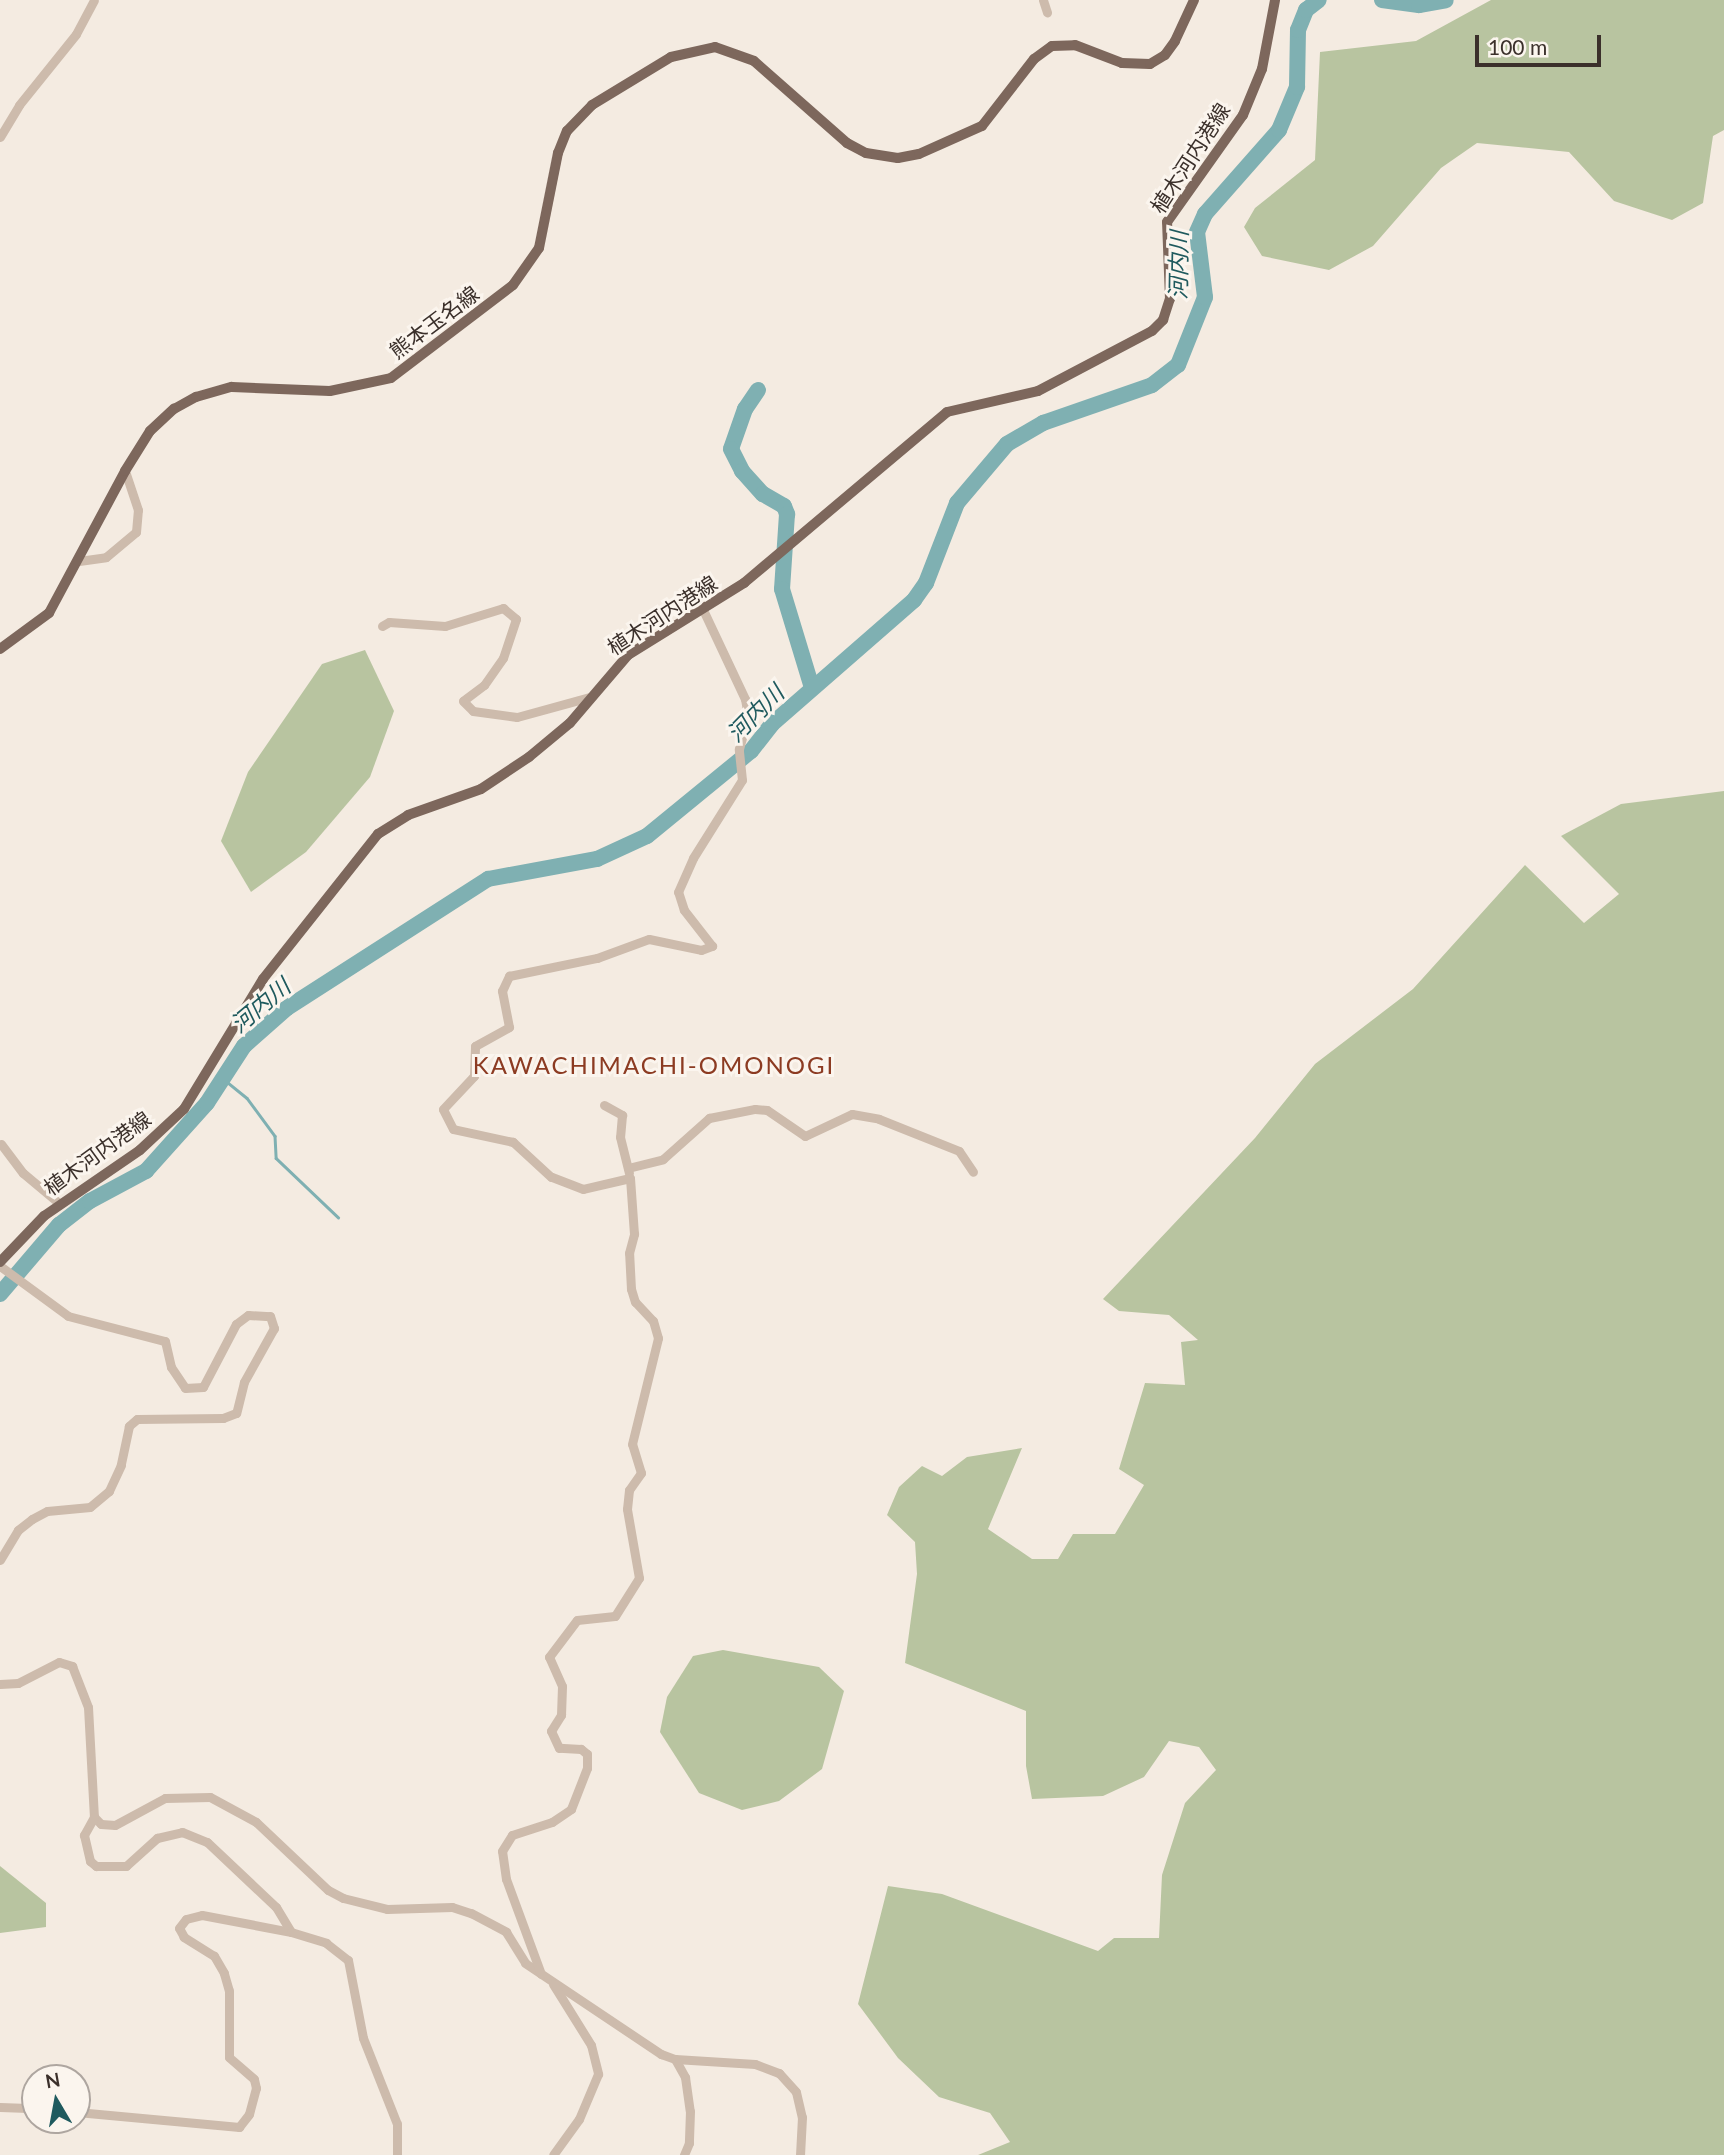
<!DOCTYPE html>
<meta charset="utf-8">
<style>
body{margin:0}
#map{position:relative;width:1724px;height:2155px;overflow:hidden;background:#f4ebe1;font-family:Lato,"Noto Sans JP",sans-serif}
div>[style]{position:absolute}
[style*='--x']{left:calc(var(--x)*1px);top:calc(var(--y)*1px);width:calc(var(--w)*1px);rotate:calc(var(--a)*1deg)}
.green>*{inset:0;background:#b8c4a0}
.stream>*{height:2.5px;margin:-1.25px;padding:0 1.25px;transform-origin:1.25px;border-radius:1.25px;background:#7fb0b2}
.river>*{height:16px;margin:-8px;padding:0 8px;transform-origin:8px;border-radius:8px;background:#7fb0b2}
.minor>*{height:9px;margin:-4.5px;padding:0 4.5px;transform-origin:4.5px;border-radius:4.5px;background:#cdbbac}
.major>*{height:10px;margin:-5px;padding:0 5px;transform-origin:5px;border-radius:5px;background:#7d675c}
span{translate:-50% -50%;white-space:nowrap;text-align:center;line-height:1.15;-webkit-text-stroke:6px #fbf5ee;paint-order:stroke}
.street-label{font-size:21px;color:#3b302b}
.water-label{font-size:23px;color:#1f5a5e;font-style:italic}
.quarter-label{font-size:24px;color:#8c3b22;letter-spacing:2px}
.north{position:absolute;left:21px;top:2064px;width:70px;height:70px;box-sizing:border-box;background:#fbf5ee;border:2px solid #aea6a0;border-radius:50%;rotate:350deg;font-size:19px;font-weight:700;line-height:28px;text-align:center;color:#3b302b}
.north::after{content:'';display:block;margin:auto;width:24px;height:32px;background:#1f5a5e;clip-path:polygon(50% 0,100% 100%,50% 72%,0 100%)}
.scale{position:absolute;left:1475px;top:35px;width:126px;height:32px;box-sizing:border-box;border:4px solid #3b302b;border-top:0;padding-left:9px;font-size:21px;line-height:24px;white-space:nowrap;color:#3b302b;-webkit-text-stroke:5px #fbf5ee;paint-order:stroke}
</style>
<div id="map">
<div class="green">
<div style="clip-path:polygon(1491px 0,1724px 0,1724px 130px,1713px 136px,1703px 203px,1672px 220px,1614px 201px,1569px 152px,1477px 143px,1441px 168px,1373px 246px,1329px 270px,1262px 256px,1244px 227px,1255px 208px,1315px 160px,1320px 52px,1416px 41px)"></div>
<div style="clip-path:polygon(365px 650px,394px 711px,370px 777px,306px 852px,251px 892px,221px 841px,248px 772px,322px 664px)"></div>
<div style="clip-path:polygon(1724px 791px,1724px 2155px,978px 2155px,1010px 2142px,990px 2113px,939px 2097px,898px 2058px,858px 2004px,888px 1886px,942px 1894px,1098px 1951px,1114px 1938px,1159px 1938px,1162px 1875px,1185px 1803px,1216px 1770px,1199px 1747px,1169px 1741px,1144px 1777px,1103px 1796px,1032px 1799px,1026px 1766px,1026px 1711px,905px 1663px,917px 1574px,915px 1542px,887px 1515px,899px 1487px,922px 1466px,942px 1476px,967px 1457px,1022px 1448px,988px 1529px,1032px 1559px,1058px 1559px,1073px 1534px,1115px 1534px,1144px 1485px,1119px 1469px,1145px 1383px,1185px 1385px,1181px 1342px,1198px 1340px,1169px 1315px,1119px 1311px,1103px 1299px,1255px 1138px,1315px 1064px,1413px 989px,1525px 865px,1584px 923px,1619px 894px,1561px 836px,1621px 804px)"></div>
<div style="clip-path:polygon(723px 1650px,819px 1667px,844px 1691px,822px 1769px,779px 1801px,742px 1810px,699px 1793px,660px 1732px,667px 1697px,693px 1656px)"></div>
<div style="clip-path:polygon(0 1866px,46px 1903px,46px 1927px,0 1933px)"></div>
</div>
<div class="stream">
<div style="--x:221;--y:1077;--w:33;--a:39"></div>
<div style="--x:247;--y:1098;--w:47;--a:53.6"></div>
<div style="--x:275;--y:1136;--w:22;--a:87"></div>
<div style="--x:276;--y:1158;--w:86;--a:43.6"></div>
</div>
<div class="river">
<div style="--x:1382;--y:0;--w:37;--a:8"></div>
<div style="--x:1419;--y:5;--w:27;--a:-10"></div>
<div style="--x:758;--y:390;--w:23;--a:124"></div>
<div style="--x:745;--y:409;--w:42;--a:109.3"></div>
<div style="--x:731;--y:449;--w:25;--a:63"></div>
<div style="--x:742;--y:471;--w:31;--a:48"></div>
<div style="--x:763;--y:494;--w:24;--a:30"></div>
<div style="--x:784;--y:506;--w:9;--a:69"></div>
<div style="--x:787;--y:514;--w:75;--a:93.8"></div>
<div style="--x:782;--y:589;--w:103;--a:73.1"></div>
<div style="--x:0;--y:1294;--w:91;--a:-49.5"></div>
<div style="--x:59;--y:1225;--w:39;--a:-38"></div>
<div style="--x:90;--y:1201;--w:64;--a:-28.2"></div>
<div style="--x:146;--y:1171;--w:91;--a:-48.1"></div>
<div style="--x:207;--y:1103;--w:68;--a:-57"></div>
<div style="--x:244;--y:1046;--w:57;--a:-41.5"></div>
<div style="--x:287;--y:1008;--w:239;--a:-32.7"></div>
<div style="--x:488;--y:879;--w:111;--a:-10.4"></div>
<div style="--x:597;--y:859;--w:55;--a:-24.7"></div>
<div style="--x:647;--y:836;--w:134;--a:-39.3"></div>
<div style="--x:751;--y:751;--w:34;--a:-52"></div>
<div style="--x:772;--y:724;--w:189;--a:-41.1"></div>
<div style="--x:914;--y:600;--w:21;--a:-55"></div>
<div style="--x:926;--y:583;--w:86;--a:-68.8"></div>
<div style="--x:957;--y:503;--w:77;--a:-49.7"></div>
<div style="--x:1007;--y:444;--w:42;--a:-30.3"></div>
<div style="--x:1043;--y:423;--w:115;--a:-19.2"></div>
<div style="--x:1152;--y:385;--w:33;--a:-38"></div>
<div style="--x:1178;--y:365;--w:73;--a:-68.3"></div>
<div style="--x:1205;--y:297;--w:65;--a:-97"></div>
<div style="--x:1197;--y:232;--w:20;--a:-66"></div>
<div style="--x:1205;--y:214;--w:112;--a:-48.6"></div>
<div style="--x:1279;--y:130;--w:47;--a:-67.3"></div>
<div style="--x:1297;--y:87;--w:57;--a:-89"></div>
<div style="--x:1298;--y:30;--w:22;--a:-68"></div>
<div style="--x:1306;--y:10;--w:16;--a:-38"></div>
</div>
<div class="minor">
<div style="--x:1043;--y:0;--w:13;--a:72"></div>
<div style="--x:0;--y:137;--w:37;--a:-59"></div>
<div style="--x:19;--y:105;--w:91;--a:-51.2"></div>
<div style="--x:76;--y:34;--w:38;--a:-62"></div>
<div style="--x:79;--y:561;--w:27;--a:-8"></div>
<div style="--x:106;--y:557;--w:39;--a:-40"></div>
<div style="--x:136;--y:532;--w:22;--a:-85"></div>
<div style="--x:138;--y:510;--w:41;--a:-108.4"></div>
<div style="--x:382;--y:626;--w:8;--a:-30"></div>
<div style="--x:389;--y:622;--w:56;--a:4.1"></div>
<div style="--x:445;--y:626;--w:61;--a:-17.2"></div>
<div style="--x:503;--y:608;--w:17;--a:40"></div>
<div style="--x:516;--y:619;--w:41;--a:108.4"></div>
<div style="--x:503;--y:658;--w:33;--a:125"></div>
<div style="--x:484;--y:685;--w:26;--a:143"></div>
<div style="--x:463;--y:701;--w:14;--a:45"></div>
<div style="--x:473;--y:711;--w:44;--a:7.8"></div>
<div style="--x:517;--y:717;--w:76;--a:-15.3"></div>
<div style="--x:604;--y:1105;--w:21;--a:29"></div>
<div style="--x:622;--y:1115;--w:22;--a:95"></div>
<div style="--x:620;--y:1137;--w:37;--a:76"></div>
<div style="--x:1;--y:1144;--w:36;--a:53"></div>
<div style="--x:23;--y:1173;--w:48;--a:40"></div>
<div style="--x:628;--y:1168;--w:36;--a:-14"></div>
<div style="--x:663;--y:1159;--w:62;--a:-41.7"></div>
<div style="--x:709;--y:1118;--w:47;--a:-11.1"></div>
<div style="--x:755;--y:1109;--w:12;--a:5"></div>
<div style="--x:767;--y:1110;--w:46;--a:34.4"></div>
<div style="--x:805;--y:1136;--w:52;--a:-25.1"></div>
<div style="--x:852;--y:1114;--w:27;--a:10"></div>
<div style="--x:879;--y:1119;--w:86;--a:21.8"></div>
<div style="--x:959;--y:1151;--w:25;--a:56"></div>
<div style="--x:0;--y:1266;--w:84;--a:36.3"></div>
<div style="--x:68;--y:1316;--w:100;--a:14.5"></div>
<div style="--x:165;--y:1341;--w:27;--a:77"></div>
<div style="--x:171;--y:1367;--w:25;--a:56"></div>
<div style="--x:185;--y:1388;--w:18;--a:-3"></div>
<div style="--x:203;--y:1387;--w:71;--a:-62.4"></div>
<div style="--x:236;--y:1324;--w:15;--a:-37"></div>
<div style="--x:248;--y:1315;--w:22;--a:3"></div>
<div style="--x:270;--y:1316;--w:13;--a:72"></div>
<div style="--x:274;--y:1328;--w:62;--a:119.1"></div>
<div style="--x:244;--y:1382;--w:32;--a:104"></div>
<div style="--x:236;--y:1413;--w:14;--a:159"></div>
<div style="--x:223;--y:1418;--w:86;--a:179.3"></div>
<div style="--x:137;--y:1419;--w:11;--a:139"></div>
<div style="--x:129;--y:1426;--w:40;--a:102"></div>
<div style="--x:121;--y:1465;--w:29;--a:115"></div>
<div style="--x:109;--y:1491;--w:25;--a:140"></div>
<div style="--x:90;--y:1507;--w:43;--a:174.7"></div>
<div style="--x:47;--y:1511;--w:17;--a:152"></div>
<div style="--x:32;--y:1519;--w:18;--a:142"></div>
<div style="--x:18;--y:1530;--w:35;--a:121"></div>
<div style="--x:0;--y:1684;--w:18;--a:-3"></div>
<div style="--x:18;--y:1683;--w:46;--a:-27.1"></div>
<div style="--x:59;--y:1662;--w:14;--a:17"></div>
<div style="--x:72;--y:1666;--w:44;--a:68.7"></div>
<div style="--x:88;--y:1707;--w:110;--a:86.9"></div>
<div style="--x:94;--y:1817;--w:10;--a:45"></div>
<div style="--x:101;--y:1824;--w:14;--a:4"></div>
<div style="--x:115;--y:1825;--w:57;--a:-28.4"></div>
<div style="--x:165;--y:1798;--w:45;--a:-1.3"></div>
<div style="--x:210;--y:1797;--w:52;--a:28.5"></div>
<div style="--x:256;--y:1822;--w:99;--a:43.4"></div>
<div style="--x:328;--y:1890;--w:17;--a:28"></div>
<div style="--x:343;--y:1898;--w:45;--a:14"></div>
<div style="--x:387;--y:1909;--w:65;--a:-1.8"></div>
<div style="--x:452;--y:1907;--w:20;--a:18"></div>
<div style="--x:471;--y:1913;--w:40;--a:28"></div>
<div style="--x:506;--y:1932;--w:36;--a:58"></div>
<div style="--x:525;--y:1963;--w:164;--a:33.8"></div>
<div style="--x:661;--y:2054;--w:15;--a:20"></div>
<div style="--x:675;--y:2059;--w:80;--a:3.6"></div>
<div style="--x:755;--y:2064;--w:26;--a:21"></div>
<div style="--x:779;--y:2073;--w:25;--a:48"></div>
<div style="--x:796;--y:2092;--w:26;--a:77"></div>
<div style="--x:802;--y:2117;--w:38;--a:93"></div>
<div style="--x:94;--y:1817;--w:21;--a:119"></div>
<div style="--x:84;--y:1835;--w:27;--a:77"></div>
<div style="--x:90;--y:1861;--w:8;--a:40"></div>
<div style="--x:96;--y:1866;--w:30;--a:0"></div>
<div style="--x:126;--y:1866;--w:42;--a:-42.1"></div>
<div style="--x:157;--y:1838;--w:26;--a:-13"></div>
<div style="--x:182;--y:1832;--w:27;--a:22"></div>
<div style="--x:207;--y:1842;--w:95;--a:43.3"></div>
<div style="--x:276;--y:1907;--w:29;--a:59"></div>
<div style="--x:541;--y:1974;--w:101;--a:-110.2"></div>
<div style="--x:506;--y:1879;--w:28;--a:-98"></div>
<div style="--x:502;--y:1851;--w:19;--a:-58"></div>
<div style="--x:512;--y:1835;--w:42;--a:-18"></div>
<div style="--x:552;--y:1822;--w:23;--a:-34"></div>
<div style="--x:571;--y:1809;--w:44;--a:-68.7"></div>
<div style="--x:587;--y:1768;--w:14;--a:-90"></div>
<div style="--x:587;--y:1754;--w:8;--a:-140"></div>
<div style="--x:581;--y:1749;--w:22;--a:-177"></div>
<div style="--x:559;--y:1748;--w:19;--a:-115"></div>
<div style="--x:551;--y:1731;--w:19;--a:-58"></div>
<div style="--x:561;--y:1715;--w:29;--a:-88"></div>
<div style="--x:562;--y:1686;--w:32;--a:-114"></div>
<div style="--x:549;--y:1657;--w:46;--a:-52.9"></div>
<div style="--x:577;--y:1620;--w:38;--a:-6"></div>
<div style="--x:615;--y:1616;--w:45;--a:-57.7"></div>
<div style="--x:639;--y:1578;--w:70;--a:-99.9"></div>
<div style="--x:627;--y:1509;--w:19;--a:-84"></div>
<div style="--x:629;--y:1490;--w:21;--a:-55"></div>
<div style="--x:641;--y:1473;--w:30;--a:-107"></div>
<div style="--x:632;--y:1444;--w:109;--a:-76.2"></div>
<div style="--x:658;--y:1338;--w:18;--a:-106"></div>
<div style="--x:653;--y:1321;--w:26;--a:-133"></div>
<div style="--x:635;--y:1302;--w:14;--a:-107"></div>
<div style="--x:631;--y:1289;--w:36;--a:-93"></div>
<div style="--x:629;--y:1253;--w:20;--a:-75"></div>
<div style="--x:634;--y:1234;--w:56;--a:-94.1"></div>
<div style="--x:630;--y:1178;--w:48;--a:166.8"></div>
<div style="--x:583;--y:1189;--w:34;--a:-159"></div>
<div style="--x:551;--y:1177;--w:52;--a:-137.4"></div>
<div style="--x:513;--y:1142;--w:61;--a:-167.8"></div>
<div style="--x:453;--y:1129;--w:22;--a:-117"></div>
<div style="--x:443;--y:1109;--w:45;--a:-46.8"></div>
<div style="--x:474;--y:1076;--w:30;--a:-88"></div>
<div style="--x:475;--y:1046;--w:39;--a:-29"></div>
<div style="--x:509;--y:1027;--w:37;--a:-101"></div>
<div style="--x:502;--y:991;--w:17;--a:-65"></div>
<div style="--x:509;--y:976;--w:90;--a:-11.6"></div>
<div style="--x:597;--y:958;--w:55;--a:-20.1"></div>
<div style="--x:649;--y:939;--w:53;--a:11.9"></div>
<div style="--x:701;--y:950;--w:12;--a:-20"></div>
<div style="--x:712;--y:946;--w:46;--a:-127.9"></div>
<div style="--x:684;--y:910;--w:19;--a:-108"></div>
<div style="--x:678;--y:892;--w:37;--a:-66"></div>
<div style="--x:693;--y:858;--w:92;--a:-57.9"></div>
<div style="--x:742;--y:780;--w:31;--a:-96"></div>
<div style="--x:739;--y:749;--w:34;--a:-75"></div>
<div style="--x:748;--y:716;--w:17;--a:-100"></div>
<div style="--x:745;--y:699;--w:96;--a:-115.2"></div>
<div style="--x:553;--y:1984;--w:72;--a:58.1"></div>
<div style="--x:591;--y:2045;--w:30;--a:76"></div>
<div style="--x:598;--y:2074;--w:49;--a:112.9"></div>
<div style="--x:579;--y:2119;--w:44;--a:125.8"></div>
<div style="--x:675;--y:2059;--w:21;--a:61"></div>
<div style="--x:685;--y:2077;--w:34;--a:82"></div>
<div style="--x:690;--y:2111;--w:32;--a:92"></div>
<div style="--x:689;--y:2143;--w:13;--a:113"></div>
<div style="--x:0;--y:2107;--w:35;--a:2"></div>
<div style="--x:77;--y:2112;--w:163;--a:5.3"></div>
<div style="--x:239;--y:2127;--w:16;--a:-52"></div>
<div style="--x:249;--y:2114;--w:27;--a:-75"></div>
<div style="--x:256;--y:2088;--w:9;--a:-103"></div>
<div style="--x:254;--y:2079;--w:33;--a:-139"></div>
<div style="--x:229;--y:2057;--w:66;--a:-90"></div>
<div style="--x:229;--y:1991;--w:19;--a:-106"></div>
<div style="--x:224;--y:1973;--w:20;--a:-120"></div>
<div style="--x:214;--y:1956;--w:36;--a:-148"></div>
<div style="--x:184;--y:1937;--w:10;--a:-119"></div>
<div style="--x:179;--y:1928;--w:11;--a:-52"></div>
<div style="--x:186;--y:1919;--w:16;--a:-14"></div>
<div style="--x:202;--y:1915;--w:91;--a:10.8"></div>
<div style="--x:291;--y:1932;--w:37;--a:17"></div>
<div style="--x:326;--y:1943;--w:28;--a:38"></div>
<div style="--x:348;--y:1960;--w:79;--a:79.1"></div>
<div style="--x:363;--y:2038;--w:92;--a:68.4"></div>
<div style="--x:397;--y:2124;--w:31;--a:90"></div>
</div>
<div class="major">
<div style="--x:0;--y:649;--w:61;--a:-36.3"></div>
<div style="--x:49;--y:613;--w:161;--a:-61.8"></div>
<div style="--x:125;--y:471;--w:47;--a:-58"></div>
<div style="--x:150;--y:431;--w:33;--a:-43"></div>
<div style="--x:174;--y:409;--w:25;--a:-29"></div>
<div style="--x:196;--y:397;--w:37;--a:-16"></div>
<div style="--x:232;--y:387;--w:98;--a:2.3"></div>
<div style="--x:330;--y:391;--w:62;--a:-12"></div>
<div style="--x:391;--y:378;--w:153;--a:-37.3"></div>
<div style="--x:513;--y:285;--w:45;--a:-54.9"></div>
<div style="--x:539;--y:248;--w:97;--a:-78.7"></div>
<div style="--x:558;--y:153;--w:24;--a:-68"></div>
<div style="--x:567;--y:131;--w:36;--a:-46"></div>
<div style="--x:592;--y:105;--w:92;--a:-31.3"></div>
<div style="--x:671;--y:57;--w:45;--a:-12.8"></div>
<div style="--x:715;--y:47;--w:41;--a:19.7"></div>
<div style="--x:754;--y:61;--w:124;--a:41.4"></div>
<div style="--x:847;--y:143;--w:21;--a:28"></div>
<div style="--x:866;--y:153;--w:32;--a:9"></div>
<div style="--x:898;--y:158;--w:21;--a:-11"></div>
<div style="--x:919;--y:154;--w:69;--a:-24"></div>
<div style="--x:982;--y:126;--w:85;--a:-52.2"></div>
<div style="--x:1034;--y:59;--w:22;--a:-36"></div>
<div style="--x:1052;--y:46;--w:23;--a:-2"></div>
<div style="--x:1075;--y:45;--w:50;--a:21"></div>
<div style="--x:1122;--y:63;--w:28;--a:2"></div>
<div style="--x:1150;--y:64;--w:17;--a:-31"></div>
<div style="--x:1165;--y:55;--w:17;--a:-54"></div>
<div style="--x:1175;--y:41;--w:45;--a:-65.1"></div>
<div style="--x:0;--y:1262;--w:64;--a:-46.3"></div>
<div style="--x:44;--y:1216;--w:116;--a:-34.5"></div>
<div style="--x:140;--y:1150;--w:60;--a:-43"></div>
<div style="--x:184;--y:1109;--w:152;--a:-58.7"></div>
<div style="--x:263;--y:979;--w:185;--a:-51.6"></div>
<div style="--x:378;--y:834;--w:36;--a:-32"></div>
<div style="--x:408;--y:815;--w:77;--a:-19.6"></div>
<div style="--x:481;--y:789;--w:58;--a:-33.7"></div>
<div style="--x:529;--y:757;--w:53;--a:-39.7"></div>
<div style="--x:570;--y:723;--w:89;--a:-49.5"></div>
<div style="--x:628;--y:655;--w:137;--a:-31.8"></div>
<div style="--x:744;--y:583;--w:265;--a:-40.1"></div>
<div style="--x:947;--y:412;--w:93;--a:-13"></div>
<div style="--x:1038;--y:391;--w:129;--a:-27.8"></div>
<div style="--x:1152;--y:331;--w:16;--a:-45"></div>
<div style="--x:1163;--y:320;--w:22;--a:-72"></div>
<div style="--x:1170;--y:299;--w:77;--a:-92.2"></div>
<div style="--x:1167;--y:222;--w:131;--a:-54.6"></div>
<div style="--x:1243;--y:115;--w:50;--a:-67.6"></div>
<div style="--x:1262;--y:69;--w:70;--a:-79.3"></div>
</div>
<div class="street-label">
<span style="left:1190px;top:158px;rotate:-57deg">植木河内港線</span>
<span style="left:434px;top:322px;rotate:-37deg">熊本玉名線</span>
<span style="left:662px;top:615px;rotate:-33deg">植木河内港線</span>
<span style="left:97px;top:1153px;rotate:-36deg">植木河内港線</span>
</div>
<div class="water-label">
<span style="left:1178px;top:265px;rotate:-89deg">河内川</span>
<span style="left:755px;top:713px;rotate:-45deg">河内川</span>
<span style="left:260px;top:1005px;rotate:-40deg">河内川</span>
</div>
<div class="quarter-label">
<span style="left:654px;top:1065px">KAWACHIMACHI-OMONOGI</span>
</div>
<div class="north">N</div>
<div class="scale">100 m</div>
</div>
